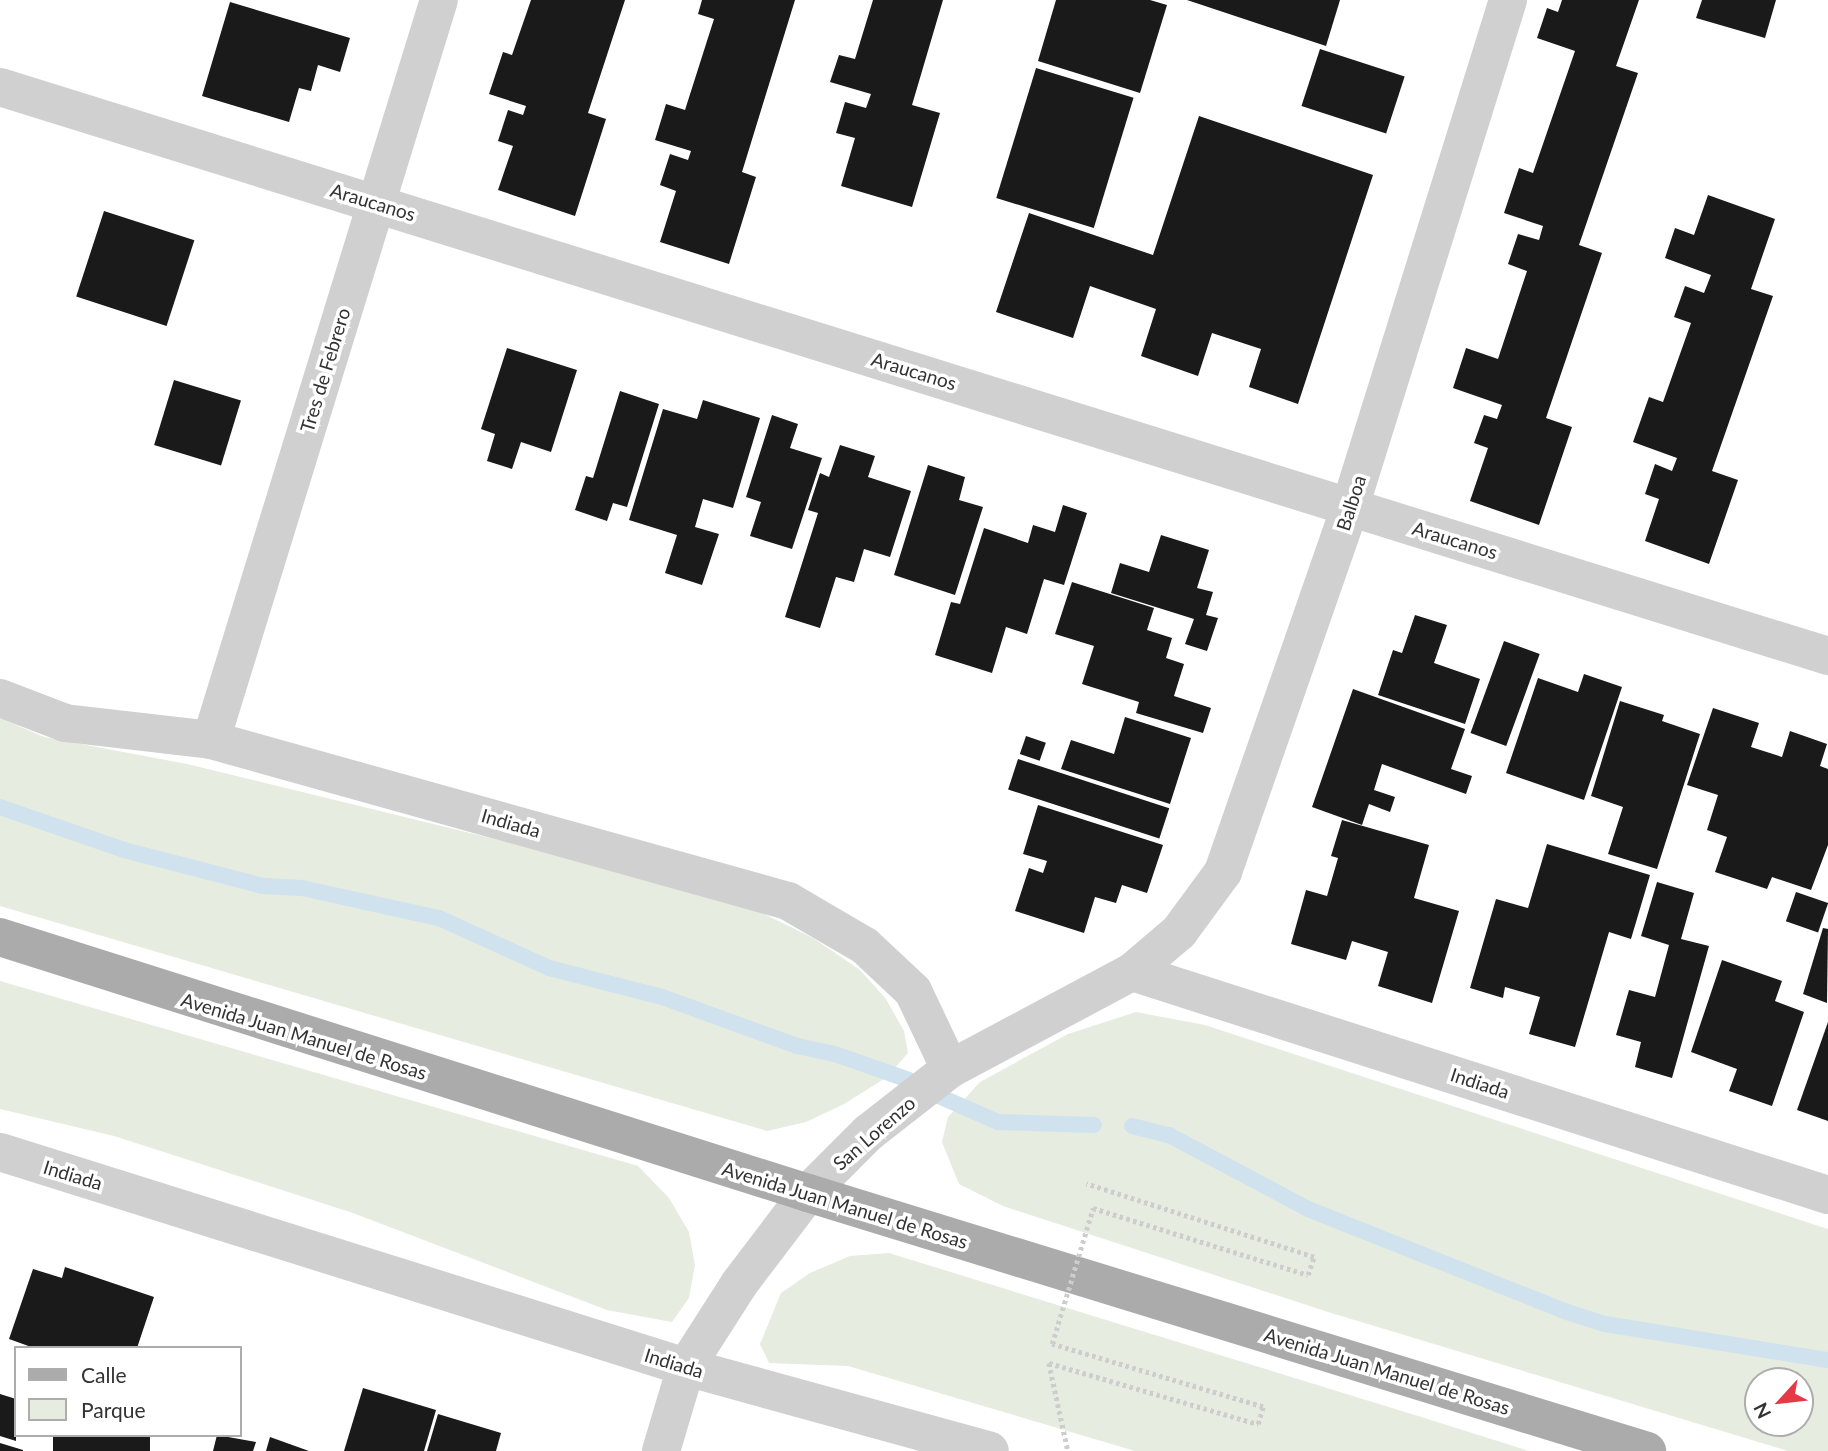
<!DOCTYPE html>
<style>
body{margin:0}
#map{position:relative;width:1828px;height:1451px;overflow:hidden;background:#fff;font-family:Lato,sans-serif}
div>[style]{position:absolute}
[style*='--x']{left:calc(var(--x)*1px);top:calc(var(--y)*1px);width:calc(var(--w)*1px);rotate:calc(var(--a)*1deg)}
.green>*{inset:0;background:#e6ecdf}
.stream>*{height:16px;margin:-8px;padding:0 8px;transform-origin:8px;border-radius:8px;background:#cfe2ee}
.building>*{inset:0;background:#1a1a1a;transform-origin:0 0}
.path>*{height:4.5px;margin-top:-2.25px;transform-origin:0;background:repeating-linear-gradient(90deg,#cdcdcd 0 3.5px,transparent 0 7px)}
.minor>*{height:38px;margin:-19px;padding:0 19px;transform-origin:19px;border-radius:19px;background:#d0d0d0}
.primary>*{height:38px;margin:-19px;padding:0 19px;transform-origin:19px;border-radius:19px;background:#ababab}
.path-bridge>*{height:4.5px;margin-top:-2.25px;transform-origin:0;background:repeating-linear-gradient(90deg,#cdcdcd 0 3.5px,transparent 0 7px)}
span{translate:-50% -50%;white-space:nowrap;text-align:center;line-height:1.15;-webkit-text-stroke:7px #fff;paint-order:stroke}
.street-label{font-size:19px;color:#333}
.legend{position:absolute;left:14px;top:1346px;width:228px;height:91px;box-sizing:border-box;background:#fff;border:2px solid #adadad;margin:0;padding:9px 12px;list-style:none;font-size:21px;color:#333}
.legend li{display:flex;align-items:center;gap:14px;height:35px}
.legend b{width:35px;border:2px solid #adadad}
.north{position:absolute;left:1744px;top:1367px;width:70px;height:70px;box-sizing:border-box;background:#fff;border:2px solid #adadad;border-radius:50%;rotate:243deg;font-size:19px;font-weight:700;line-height:28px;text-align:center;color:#333}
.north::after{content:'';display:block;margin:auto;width:24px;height:32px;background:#e63946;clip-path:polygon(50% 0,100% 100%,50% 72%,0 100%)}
</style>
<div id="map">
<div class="green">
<div style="clip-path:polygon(0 718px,44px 737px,187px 764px,725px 895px,813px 938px,860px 970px,886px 999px,904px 1031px,908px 1053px,887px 1077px,844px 1104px,806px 1122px,767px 1131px,0 906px)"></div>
<div style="clip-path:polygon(0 981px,638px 1166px,669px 1198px,689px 1232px,695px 1265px,689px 1298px,672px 1322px,607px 1310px,353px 1213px,114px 1136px,0 1109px)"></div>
<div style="clip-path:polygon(evenodd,1136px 1012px,1205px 1025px,1828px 1229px,1828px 1451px,1788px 1451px,1328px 1312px,1003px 1206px,959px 1184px,942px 1142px,948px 1117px,980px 1082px,1068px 1034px,1136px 1012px,1758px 1381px,1800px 1381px,1800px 1423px,1758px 1423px,1758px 1381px)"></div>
<div style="clip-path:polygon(889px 1253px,1418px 1416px,1529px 1451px,1135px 1451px,848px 1366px,769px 1363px,760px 1344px,781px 1293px,810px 1273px,850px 1256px)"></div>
</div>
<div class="stream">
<div style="--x:0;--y:807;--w:131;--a:19.1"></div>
<div style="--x:124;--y:850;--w:144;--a:14.5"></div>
<div style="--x:263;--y:886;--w:39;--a:3"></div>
<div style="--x:302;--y:888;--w:140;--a:12.4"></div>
<div style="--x:439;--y:918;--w:121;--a:24.4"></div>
<div style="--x:549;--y:968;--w:117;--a:14.4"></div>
<div style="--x:662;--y:997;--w:144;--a:19.9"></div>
<div style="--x:797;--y:1046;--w:39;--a:12"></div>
<div style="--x:835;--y:1054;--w:78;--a:19.4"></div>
<div style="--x:925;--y:1090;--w:80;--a:23.7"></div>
<div style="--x:998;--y:1122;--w:96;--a:1.8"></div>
<div style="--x:1132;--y:1126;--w:38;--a:14"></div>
<div style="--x:1169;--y:1135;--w:157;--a:28"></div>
<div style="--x:1308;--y:1209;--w:276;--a:21.7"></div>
<div style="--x:1564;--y:1311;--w:43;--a:17.6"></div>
<div style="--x:1605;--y:1324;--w:226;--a:9.2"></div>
</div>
<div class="building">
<div style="clip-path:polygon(531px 0,625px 0,588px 113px,606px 119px,575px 216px,498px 190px,513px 146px,498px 141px,508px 110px,523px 115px,526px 106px,489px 94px,503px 52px,512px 55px)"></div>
<div style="clip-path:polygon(702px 0,795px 0,742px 172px,756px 177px,729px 264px,660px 242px,676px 191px,660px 185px,670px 154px,688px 160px,691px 151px,655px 140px,666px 104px,685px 110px,714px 19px,698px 14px)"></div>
<div style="clip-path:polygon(873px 0,943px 0,912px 105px,940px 113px,912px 207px,841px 186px,855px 138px,836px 133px,845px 102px,866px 108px,871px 94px,830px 82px,839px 55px,855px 59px)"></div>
<div style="clip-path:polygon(1056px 0,1150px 0,1167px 5px,1140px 93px,1038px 61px)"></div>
<div style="clip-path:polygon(1187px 0,1340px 0,1326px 46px)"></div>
<div style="clip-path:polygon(1562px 0,1639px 0,1616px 66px,1638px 73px,1579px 245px,1602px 253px,1546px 418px,1572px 427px,1539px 525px,1470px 501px,1488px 448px,1474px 443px,1484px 415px,1497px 419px,1502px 405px,1453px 388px,1466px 348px,1498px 359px,1527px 271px,1508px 264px,1518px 234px,1539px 240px,1543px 226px,1504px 213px,1519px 168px,1533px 173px,1575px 51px,1537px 38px,1547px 8px,1558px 12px)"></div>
<div style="clip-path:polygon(1702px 0,1776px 0,1765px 38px,1696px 18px)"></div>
<div style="clip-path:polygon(230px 2px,350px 38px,340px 72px,318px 65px,311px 91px,299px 88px,289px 122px,202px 96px)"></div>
<div style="left:1320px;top:49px;width:89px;height:60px;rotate:18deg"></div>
<div style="left:1036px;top:68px;width:102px;height:136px;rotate:17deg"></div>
<div style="clip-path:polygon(1199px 116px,1373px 175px,1298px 404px,1249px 387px,1261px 349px,1212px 333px,1198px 376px,1141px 356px,1156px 309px,1090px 286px,1073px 338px,996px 312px,1029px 213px,1153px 255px)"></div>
<div style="clip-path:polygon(1708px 195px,1775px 219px,1751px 289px,1773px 296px,1712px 471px,1738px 480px,1709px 564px,1645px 541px,1659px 499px,1645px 494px,1655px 464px,1672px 471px,1677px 458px,1633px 442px,1649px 397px,1663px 402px,1691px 323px,1674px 317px,1685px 286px,1704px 293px,1711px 275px,1665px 258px,1675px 228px,1694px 235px)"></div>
<div style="left:104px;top:211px;width:95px;height:90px;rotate:18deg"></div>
<div style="clip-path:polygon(507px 348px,577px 370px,551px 452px,521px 442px,512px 469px,487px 461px,495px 434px,481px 429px)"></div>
<div style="left:174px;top:380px;width:70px;height:68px;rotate:17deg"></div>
<div style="clip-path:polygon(620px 391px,659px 404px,627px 507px,613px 503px,607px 521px,575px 510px,586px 476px,593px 478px)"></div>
<div style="clip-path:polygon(703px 400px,760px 418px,733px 508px,703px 499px,695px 527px,719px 534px,702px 585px,665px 573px,677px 535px,629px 520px,663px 409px,697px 419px)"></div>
<div style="clip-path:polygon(772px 415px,798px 424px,790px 448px,822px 458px,792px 549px,750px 536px,761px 502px,746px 497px)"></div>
<div style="clip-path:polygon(840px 445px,875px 456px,868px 477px,911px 491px,890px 557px,864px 549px,854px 582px,836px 577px,820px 628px,785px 617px,818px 513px,808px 510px,820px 473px,829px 477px)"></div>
<div style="clip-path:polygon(928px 465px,965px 477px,959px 500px,983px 507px,955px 595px,894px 575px)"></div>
<div style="clip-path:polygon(1063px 505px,1087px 513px,1064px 585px,1044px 579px,1027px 634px,1006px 627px,992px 673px,935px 655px,951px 602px,960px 604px,984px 528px,1028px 543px,1033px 525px,1055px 532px)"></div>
<div style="clip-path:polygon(1161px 535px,1209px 550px,1197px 588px,1213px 592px,1206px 615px,1218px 618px,1207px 651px,1185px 644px,1194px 619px,1111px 593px,1120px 563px,1149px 572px)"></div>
<div style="clip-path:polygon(1072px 582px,1154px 608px,1147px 630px,1172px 638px,1166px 658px,1184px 664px,1174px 696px,1211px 708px,1203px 733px,1136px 713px,1139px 702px,1082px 684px,1094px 646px,1055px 634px)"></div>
<div style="clip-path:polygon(1415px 615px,1447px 625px,1434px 663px,1480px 679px,1465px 724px,1378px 695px,1393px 650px,1402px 653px)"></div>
<div style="left:1504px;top:641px;width:38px;height:98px;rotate:20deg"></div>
<div style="clip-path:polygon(1584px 674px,1622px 687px,1584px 800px,1506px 773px,1538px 678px,1578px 692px)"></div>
<div style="clip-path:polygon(1353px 689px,1465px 729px,1451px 769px,1472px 776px,1466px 794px,1382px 764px,1374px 790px,1395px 797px,1390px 812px,1369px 804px,1362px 825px,1312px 807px)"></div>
<div style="clip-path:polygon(1620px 701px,1664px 715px,1662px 721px,1700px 734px,1657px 869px,1608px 854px,1623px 807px,1591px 796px)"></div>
<div style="clip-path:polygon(1713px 708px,1759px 723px,1751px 747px,1782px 757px,1790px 731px,1827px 744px,1820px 766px,1828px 769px,1828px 845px,1811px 890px,1772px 877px,1767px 889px,1715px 872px,1727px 837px,1707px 830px,1718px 795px,1687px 785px)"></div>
<div style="clip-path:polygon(1125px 717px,1191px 738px,1170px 804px,1061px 769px,1071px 740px,1114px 754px)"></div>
<div style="left:1026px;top:736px;width:21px;height:19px;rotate:19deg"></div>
<div style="left:1018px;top:759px;width:159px;height:32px;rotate:18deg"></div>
<div style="clip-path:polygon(1038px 805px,1163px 845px,1147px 893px,1122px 885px,1116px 903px,1095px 897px,1084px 933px,1015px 911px,1029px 868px,1043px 873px,1047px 861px,1023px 854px)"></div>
<div style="clip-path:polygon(1342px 820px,1429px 845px,1414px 898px,1459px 911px,1432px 1003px,1378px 986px,1388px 952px,1352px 941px,1346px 960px,1291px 944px,1306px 890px,1327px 896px,1338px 858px,1331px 856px)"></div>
<div style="clip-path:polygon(1547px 844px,1650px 875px,1631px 939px,1609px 932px,1575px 1047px,1529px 1034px,1540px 997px,1505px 987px,1503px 998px,1470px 988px,1496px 899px,1528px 908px)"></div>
<div style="clip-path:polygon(1657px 882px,1694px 893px,1681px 939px,1709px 946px,1672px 1078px,1635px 1067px,1641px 1042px,1616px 1035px,1629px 990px,1655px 997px,1669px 945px,1641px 936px)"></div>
<div style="left:1796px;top:892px;width:34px;height:31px;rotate:19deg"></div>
<div style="clip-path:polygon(1823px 928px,1828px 929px,1827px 1003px,1803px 994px)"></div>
<div style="clip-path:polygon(1722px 960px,1782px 981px,1775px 1001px,1804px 1012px,1772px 1106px,1729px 1091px,1737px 1069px,1691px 1052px)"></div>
<div style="clip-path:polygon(1828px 1022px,1828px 1121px,1797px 1110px)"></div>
<div style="clip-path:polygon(65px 1267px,154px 1297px,137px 1348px,34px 1348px,9px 1339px,33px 1269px,62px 1278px)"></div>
<div style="clip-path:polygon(363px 1388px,436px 1410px,424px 1451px,344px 1451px)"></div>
<div style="clip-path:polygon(0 1394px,16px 1399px,16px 1441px,0 1436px)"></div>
<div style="clip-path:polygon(438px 1414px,501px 1433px,496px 1451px,427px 1451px)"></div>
<div style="left:53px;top:1435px;width:97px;height:17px"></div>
<div style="clip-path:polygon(217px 1435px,256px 1442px,253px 1451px,213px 1451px)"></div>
<div style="clip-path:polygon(270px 1437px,309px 1451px,266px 1451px)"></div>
<div style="clip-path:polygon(0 1443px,23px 1450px,23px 1451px,0 1451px)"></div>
</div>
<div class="path">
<div style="--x:1049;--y:1363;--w:90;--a:77.8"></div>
</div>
<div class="minor">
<div style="--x:0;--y:87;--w:1915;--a:17.29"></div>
<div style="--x:0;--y:698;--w:70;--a:21"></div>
<div style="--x:65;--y:723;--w:147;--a:6.6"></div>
<div style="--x:211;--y:740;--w:599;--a:15.59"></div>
<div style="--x:788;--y:901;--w:89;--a:30.3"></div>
<div style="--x:865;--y:946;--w:66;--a:43.2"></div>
<div style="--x:913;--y:991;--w:86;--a:64.6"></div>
<div style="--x:211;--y:740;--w:774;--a:-72.88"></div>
<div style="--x:1132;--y:972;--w:731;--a:17.77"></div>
<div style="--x:0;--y:1152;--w:719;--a:17.4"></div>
<div style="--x:686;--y:1367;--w:315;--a:15.4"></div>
<div style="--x:661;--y:1451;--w:88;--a:-73.4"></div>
<div style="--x:686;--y:1367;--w:98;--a:-57.4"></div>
<div style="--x:739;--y:1284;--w:114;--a:-52.8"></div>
<div style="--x:808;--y:1193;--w:85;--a:-45"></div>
<div style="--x:868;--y:1133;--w:104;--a:-38"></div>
<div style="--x:950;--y:1069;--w:206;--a:-28.1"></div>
<div style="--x:1132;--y:972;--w:62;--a:-40.4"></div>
<div style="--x:1179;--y:932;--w:74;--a:-53.7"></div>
<div style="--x:1223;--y:872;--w:386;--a:-70.8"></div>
<div style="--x:1350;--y:507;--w:531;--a:-72.69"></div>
</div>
<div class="primary">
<div style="--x:0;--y:937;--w:848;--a:17.58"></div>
<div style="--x:808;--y:1193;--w:878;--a:17.09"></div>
</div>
<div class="path-bridge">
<div style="--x:1049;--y:1363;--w:218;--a:16.3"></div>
<div style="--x:1258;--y:1424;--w:18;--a:-74"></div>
<div style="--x:1263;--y:1407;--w:220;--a:-163.4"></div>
<div style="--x:1052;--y:1344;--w:142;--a:-73.2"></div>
<div style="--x:1093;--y:1208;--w:225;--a:17.3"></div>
<div style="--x:1308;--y:1275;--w:19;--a:-72"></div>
<div style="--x:1314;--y:1257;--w:239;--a:-162.2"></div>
</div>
<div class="street-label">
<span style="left:373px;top:202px;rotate:17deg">Araucanos</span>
<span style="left:325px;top:370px;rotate:-73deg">Tres de Febrero</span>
<span style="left:914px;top:371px;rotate:17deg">Araucanos</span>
<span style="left:1351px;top:503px;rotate:-72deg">Balboa</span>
<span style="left:1455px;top:540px;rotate:17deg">Araucanos</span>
<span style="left:511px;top:823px;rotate:16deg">Indiada</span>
<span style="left:304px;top:1036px;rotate:17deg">Avenida Juan Manuel de Rosas</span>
<span style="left:1480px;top:1083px;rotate:18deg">Indiada</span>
<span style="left:874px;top:1133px;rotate:-41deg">San Lorenzo</span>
<span style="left:73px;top:1175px;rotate:17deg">Indiada</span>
<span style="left:845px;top:1205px;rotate:17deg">Avenida Juan Manuel de Rosas</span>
<span style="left:674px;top:1363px;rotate:17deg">Indiada</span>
<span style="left:1387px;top:1371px;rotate:17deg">Avenida Juan Manuel de Rosas</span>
</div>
<ul class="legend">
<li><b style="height:9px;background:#ababab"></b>Calle</li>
<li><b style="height:19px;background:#e6ecdf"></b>Parque</li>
</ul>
<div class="north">N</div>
</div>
